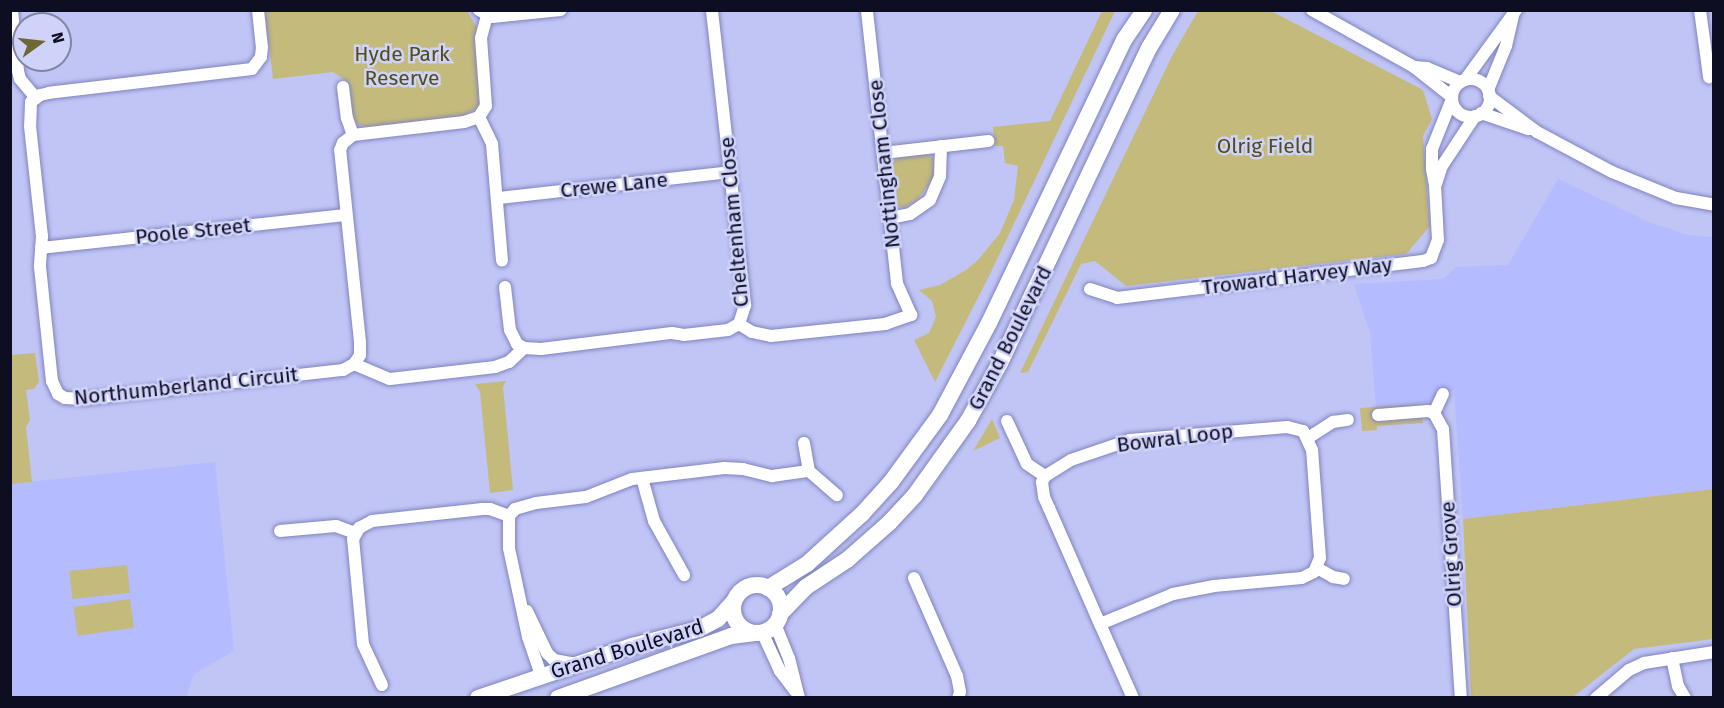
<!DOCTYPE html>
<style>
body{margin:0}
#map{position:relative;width:1724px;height:708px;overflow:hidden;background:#c0c5f6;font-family:"Fira Sans",sans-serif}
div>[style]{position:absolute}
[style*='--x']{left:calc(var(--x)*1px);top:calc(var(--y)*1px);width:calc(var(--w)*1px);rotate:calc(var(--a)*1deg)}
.built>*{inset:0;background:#b5bbff}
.green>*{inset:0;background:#c4ba7c;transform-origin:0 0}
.roads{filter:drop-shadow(0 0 2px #8084be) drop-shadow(0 0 2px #8084be)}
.street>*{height:12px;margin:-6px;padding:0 6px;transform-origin:6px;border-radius:6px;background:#fff}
.street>.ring{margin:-6px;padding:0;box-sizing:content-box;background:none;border:12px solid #fff;border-radius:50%}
.secondary>*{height:16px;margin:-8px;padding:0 8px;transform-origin:8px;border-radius:8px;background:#fff}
.secondary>.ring{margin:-8px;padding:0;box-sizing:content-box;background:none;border:16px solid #fff;border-radius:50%}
span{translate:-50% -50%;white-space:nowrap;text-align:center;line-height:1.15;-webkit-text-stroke:5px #cfd3f9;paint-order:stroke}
.park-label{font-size:21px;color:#534c18}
.street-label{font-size:21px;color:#0e0e23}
.frame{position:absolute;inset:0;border:12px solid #0e0e23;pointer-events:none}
.north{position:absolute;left:12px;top:12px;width:60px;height:60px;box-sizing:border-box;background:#cfd3f9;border:2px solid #8284a3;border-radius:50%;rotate:75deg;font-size:16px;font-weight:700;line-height:24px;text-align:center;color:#0e0e23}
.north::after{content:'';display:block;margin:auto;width:21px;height:27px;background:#6f6734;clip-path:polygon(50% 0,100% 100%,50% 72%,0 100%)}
</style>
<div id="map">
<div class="built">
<div style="clip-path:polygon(1558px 179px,1647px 221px,1687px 235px,1713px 237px,1713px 489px,1463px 519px,1454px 390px,1427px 403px,1376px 407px,1370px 333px,1354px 284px,1443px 279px,1456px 267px,1508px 265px)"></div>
<div style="clip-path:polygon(215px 462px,234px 651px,194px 674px,186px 697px,11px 697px,10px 484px)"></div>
</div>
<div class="green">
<div style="clip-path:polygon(265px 11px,467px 11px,477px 28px,480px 100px,477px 108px,463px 116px,365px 127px,358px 124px,352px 116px,348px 82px,333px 72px,273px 79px)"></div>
<div style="clip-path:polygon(1102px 11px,1115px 11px,991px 272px,935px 382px,914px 340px,929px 333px,936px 317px,932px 301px,919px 290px,940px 285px,966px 270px,978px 260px,1000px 233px,1014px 200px,1018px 166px,1005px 163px,1003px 146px,995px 146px,993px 127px,1050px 121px)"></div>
<div style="clip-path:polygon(1198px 11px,1271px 11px,1423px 90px,1432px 119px,1423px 136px,1430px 226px,1406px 254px,1126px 286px,1095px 261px,1081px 264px,1028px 372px,1020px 373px,1172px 56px)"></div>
<div style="clip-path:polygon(925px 153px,933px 158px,935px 176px,918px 199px,904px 208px,898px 206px,894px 204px,890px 165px,900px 156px)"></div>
<div style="clip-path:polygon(35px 353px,39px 382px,34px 389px,26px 390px,30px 420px,26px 427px,32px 482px,11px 484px,11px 355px)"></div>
<div style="clip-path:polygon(506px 381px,503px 387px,513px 490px,490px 493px,480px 392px,475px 384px)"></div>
<div style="clip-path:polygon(1420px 404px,1423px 423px,1377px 426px,1377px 430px,1362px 431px,1360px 408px)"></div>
<div style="clip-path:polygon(992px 419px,1000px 438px,973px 451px)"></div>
<div style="clip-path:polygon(1713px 489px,1713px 639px,1634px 649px,1573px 697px,1471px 697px,1463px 519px)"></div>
<div style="left:127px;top:565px;width:28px;height:58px;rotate:84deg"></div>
<div style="left:130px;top:599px;width:29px;height:57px;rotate:82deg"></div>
</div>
<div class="roads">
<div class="street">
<div style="--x:12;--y:10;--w:61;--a:84.4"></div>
<div style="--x:18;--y:71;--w:8;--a:76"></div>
<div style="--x:20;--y:79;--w:25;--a:50"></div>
<div style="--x:258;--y:10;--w:37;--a:84"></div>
<div style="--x:262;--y:47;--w:10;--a:96"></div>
<div style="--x:261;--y:57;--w:15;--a:127"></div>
<div style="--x:252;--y:69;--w:204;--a:173.3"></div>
<div style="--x:49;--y:93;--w:9;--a:167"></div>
<div style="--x:40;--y:95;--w:11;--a:142"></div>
<div style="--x:31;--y:102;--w:24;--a:92"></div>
<div style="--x:30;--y:126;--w:111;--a:83.8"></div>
<div style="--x:42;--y:236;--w:31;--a:94"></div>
<div style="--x:40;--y:267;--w:115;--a:84"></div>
<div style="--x:52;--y:381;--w:14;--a:65"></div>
<div style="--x:58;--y:394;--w:8;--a:30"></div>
<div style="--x:65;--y:398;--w:19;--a:3"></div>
<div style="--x:84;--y:399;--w:261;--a:-6.4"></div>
<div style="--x:343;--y:370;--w:13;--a:-29"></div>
<div style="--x:354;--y:364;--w:11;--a:-56"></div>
<div style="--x:360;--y:355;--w:13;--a:-90"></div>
<div style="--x:360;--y:342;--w:193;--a:-95.9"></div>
<div style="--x:340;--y:150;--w:8;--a:-67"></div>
<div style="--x:343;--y:143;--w:13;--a:-39"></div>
<div style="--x:353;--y:135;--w:112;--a:-6.7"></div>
<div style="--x:464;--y:122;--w:16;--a:-18"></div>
<div style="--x:479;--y:117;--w:13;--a:-58"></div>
<div style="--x:486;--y:106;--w:68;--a:-94.2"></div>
<div style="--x:481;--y:38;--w:23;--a:-75"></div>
<div style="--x:479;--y:10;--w:15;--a:28"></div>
<div style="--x:492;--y:17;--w:69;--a:-5.8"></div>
<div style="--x:1312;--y:10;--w:117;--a:29.2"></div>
<div style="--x:1414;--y:67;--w:48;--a:38.3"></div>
<div style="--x:1700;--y:10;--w:68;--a:82.3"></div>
<div style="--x:1414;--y:67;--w:13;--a:4"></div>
<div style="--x:1427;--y:68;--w:36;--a:23"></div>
<div class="ring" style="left:1452px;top:79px;width:26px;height:26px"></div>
<div style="--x:1465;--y:80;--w:87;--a:-53.9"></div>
<div style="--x:343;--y:87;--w:31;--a:83"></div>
<div style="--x:347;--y:118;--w:18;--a:71"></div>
<div style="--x:1488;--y:90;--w:48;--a:-67.8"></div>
<div style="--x:1506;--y:46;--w:31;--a:-77"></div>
<div style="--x:1489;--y:96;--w:60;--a:36.9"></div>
<div style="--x:1537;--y:132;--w:85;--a:28.1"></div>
<div style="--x:1612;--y:172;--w:69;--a:22.1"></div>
<div style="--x:1676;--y:198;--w:39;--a:10"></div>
<div style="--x:1481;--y:113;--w:50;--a:18.8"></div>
<div style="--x:479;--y:117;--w:30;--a:64"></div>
<div style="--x:492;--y:144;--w:117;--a:85.1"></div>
<div style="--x:883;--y:153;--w:106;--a:-6.5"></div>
<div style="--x:1436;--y:184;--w:19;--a:-72"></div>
<div style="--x:1442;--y:166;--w:60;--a:-56.6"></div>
<div style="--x:499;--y:198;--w:232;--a:-6.4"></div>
<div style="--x:890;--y:218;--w:20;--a:-11"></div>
<div style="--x:910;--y:214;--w:24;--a:-35"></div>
<div style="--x:930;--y:200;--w:26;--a:-67"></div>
<div style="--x:940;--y:176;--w:30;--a:-88"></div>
<div style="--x:41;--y:248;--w:307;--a:-6.2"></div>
<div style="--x:505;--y:287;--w:43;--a:83.4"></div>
<div style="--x:510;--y:330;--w:16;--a:63"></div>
<div style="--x:517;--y:344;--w:8;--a:30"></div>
<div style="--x:1090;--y:289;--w:28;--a:18"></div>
<div style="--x:1117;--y:298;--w:308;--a:-6.9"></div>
<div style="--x:1423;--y:261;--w:9;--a:-21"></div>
<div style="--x:1431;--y:258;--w:19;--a:-69"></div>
<div style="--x:1438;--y:240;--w:55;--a:-93.1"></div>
<div style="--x:1435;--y:185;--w:16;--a:-101"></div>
<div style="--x:1432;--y:169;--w:20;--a:-90"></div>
<div style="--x:1432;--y:149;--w:54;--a:-68.2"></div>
<div style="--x:739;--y:324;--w:15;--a:32"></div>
<div style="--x:752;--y:332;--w:19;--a:12"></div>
<div style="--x:771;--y:336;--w:115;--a:-6"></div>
<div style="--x:885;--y:324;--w:28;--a:-19"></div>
<div style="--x:911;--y:315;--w:35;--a:-114"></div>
<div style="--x:897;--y:283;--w:275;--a:-96.3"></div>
<div style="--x:524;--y:348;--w:17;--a:3"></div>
<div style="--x:541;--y:349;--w:132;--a:-7"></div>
<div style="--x:672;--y:333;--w:12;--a:9"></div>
<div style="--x:684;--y:335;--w:44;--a:-6.5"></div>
<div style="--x:728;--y:330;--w:13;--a:-29"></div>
<div style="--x:739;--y:324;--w:20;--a:-72"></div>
<div style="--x:745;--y:305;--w:297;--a:-96.4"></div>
<div style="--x:354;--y:364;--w:39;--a:23"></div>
<div style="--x:390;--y:379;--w:106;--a:-6.5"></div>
<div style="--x:495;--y:367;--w:15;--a:-20"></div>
<div style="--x:509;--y:362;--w:21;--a:-43"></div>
<div style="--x:1443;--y:394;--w:21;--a:115"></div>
<div style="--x:1434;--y:413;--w:18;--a:61"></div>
<div style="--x:1443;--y:429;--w:270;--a:86.2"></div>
<div style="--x:1378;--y:415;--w:50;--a:-4.6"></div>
<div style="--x:1428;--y:411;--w:6;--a:18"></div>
<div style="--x:1007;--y:421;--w:47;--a:65.1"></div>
<div style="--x:1027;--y:464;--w:22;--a:34"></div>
<div style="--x:1308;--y:438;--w:30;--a:-33"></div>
<div style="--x:1333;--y:422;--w:15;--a:-8"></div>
<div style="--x:804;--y:443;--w:28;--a:80"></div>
<div style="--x:642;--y:478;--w:45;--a:74.4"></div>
<div style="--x:654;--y:521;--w:62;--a:60.9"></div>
<div style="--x:280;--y:531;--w:56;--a:-5.1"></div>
<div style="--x:336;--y:526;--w:20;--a:20"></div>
<div style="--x:1317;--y:568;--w:18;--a:29"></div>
<div style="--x:1333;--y:577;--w:11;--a:10"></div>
<div style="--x:914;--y:578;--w:107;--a:66.3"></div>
<div style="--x:957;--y:676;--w:16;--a:79"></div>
<div style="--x:960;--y:692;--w:6;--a:108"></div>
<div style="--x:527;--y:611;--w:47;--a:64.5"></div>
<div style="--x:547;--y:653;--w:10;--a:45"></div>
<div style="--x:554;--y:660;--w:22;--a:10"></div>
<div style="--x:775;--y:624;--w:37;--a:68"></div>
<div style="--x:789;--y:658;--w:41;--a:76"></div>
<div style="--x:1100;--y:624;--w:79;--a:-22.3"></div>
<div style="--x:1173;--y:594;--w:42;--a:-11"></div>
<div style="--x:1214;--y:586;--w:88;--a:-5.2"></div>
<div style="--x:1302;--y:578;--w:13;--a:-27"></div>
<div style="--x:1314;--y:572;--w:15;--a:-67"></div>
<div style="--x:1320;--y:558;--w:108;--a:-94.2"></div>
<div style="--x:1312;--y:450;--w:21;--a:-115"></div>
<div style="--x:1303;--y:431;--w:16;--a:-166"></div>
<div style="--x:1287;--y:427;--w:158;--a:175.3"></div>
<div style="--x:1130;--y:440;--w:62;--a:161.3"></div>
<div style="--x:1071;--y:460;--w:31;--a:148"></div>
<div style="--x:1045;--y:476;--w:7;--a:117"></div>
<div style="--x:1042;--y:482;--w:15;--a:82"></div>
<div style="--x:1044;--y:497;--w:12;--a:66"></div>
<div style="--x:1049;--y:508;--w:127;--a:66.3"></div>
<div style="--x:1100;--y:624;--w:81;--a:66"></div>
<div style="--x:762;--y:632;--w:43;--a:65.2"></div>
<div style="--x:780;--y:671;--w:25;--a:53"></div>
<div style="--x:1672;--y:658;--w:29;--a:78"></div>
<div style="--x:1678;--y:686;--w:14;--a:60"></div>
<div style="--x:541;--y:675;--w:40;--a:-108.9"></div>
<div style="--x:528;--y:637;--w:91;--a:-102.1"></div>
<div style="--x:509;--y:548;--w:32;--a:-90"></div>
<div style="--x:509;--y:516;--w:9;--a:-49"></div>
<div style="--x:515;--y:509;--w:22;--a:-16"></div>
<div style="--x:536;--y:503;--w:50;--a:-6.8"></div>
<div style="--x:586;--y:497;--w:49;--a:-21.4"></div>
<div style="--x:632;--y:479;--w:93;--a:-6.8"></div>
<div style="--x:724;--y:468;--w:19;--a:3"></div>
<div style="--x:743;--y:469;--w:30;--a:14"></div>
<div style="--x:772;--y:476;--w:37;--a:-8"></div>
<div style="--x:809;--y:471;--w:37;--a:41"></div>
<div style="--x:382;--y:685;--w:45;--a:-114.9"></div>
<div style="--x:363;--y:644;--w:105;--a:-95.4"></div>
<div style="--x:353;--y:539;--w:13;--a:-61"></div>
<div style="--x:359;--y:528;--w:15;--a:-28"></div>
<div style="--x:372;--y:521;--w:111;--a:-6.2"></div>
<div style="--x:482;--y:509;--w:8;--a:0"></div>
<div style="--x:490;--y:509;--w:20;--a:20"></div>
<div style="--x:1596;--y:698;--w:43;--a:-40.3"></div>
<div style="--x:1629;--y:670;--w:17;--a:-25"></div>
<div style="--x:1644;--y:663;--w:71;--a:-8.9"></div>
</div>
<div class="secondary">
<div class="ring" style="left:733px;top:585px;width:32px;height:32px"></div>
<div style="--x:768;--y:588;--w:46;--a:-31.6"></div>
<div style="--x:807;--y:564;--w:74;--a:-42.3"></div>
<div style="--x:862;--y:514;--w:43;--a:-47.8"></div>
<div style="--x:891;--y:482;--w:83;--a:-53.8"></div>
<div style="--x:940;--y:415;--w:104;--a:-62"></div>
<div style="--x:989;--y:323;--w:314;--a:-64.5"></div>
<div style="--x:1124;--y:40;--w:36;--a:-56"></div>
<div style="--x:780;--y:614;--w:37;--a:-46"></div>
<div style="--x:806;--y:587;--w:49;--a:-33.4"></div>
<div style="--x:847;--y:560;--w:56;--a:-41.4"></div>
<div style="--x:889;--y:523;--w:38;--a:-47"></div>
<div style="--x:915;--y:495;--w:91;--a:-54.4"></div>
<div style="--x:968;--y:421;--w:66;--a:-61.1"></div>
<div style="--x:1000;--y:363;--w:348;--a:-64.7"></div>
<div style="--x:1149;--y:48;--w:44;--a:-58.8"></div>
<div style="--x:478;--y:698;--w:163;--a:-18.7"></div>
<div style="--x:632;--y:646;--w:69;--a:-14.2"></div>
<div style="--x:699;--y:629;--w:21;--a:-28"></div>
<div style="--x:718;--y:619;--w:24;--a:-48"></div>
<div style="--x:558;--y:698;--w:184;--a:-19.7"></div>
<div style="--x:731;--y:636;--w:26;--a:-7"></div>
</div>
</div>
<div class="park-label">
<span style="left:402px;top:66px">Hyde Park<br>Reserve</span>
<span style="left:1265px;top:146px">Olrig Field</span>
</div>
<div class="street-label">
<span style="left:884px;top:164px;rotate:-96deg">Nottingham Close</span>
<span style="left:614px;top:185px;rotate:-6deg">Crewe Lane</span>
<span style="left:734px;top:222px;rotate:-95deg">Cheltenham Close</span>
<span style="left:193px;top:231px;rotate:-6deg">Poole Street</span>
<span style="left:1297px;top:276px;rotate:-7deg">Troward Harvey Way</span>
<span style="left:1010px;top:338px;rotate:-63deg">Grand Boulevard</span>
<span style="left:186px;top:386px;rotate:-6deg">Northumberland Circuit</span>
<span style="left:1175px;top:438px;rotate:-7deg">Bowral Loop</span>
<span style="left:1451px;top:554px;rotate:-94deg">Olrig Grove</span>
<span style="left:627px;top:649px;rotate:-17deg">Grand Boulevard</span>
</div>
<div class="frame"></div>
<div class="north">N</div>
</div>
